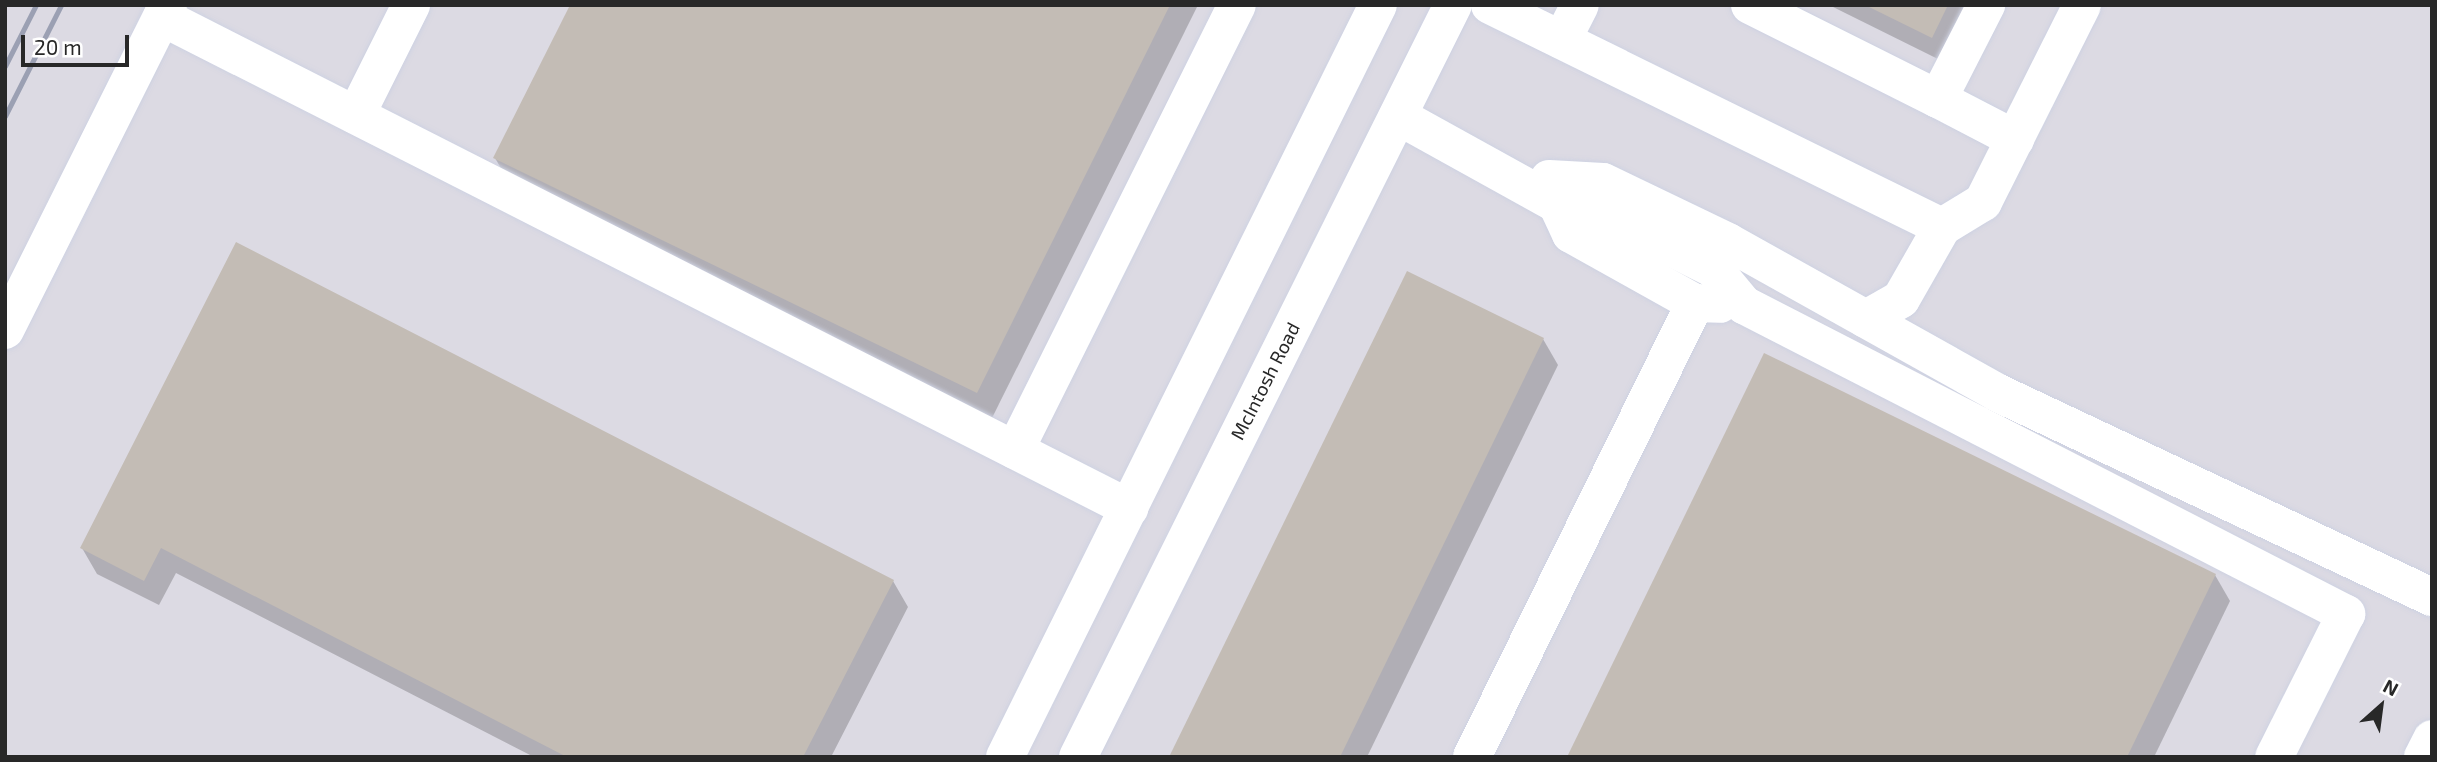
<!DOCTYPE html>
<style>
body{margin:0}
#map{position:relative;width:2437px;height:762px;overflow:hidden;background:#ebe2d8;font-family:"Exo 2",sans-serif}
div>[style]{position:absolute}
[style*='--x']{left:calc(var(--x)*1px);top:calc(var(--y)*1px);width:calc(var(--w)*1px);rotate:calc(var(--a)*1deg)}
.industrial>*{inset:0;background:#dcdae3;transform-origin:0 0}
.shadow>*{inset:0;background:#0003}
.building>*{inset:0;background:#c3bcb5}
.roads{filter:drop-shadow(0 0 2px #ced2e2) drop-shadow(0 0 2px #ced2e2)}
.minor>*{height:38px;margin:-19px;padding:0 19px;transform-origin:19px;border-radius:19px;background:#fff}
.rail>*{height:5px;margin:-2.5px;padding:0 2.5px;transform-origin:2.5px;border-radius:2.5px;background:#9ba0b3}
span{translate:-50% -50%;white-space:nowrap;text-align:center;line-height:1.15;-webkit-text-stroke:6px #fff;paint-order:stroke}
.street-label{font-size:19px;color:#282828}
.frame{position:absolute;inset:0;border:7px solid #282828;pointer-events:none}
.north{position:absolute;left:2346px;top:671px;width:70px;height:70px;-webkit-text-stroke:5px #fff;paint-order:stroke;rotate:28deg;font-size:19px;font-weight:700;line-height:28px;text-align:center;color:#282828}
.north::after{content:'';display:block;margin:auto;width:24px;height:32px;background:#282828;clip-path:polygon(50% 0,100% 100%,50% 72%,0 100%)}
.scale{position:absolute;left:21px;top:35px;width:108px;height:32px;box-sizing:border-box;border:4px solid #282828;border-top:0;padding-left:9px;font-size:21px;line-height:24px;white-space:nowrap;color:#282828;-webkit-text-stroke:5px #fff;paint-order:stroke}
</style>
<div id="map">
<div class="industrial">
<div style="left:5px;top:5px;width:2427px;height:752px"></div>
</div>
<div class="shadow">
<div style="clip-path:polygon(572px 5px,1198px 5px,992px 418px,510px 184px,495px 158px)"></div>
<div style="clip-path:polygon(1829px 5px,1975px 5px,1946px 63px)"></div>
<div style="clip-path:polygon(237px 245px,893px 581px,908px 607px,831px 757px,534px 757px,176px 573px,159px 605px,97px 574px,82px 548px)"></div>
<div style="clip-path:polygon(1543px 339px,1558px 365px,1367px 757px,1171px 757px)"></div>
<div style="clip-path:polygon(2215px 575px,2230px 601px,2154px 757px,1569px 757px)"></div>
</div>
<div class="building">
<div style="clip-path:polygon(570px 5px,1170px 5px,977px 393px,493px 158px)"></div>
<div style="clip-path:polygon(1865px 5px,1948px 5px,1932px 38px)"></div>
<div style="clip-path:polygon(236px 242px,894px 580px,803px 757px,567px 757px,161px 548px,144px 581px,80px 548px)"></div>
<div style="clip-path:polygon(1407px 271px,1544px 338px,1340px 757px,1169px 757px)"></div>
<div style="clip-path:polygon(1764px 353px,2216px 574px,2127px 757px,1567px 757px)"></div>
</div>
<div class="roads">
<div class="minor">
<div style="--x:1490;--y:5;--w:504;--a:26.16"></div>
<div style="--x:1750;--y:5;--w:210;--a:26.6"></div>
<div style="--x:1938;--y:99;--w:106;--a:-62.9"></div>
<div style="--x:162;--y:17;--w:1085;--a:26.92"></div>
<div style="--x:1562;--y:40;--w:39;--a:-63"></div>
<div style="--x:1938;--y:99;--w:87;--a:27.5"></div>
<div style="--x:356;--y:115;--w:123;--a:-63.4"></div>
<div style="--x:1398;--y:116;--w:182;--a:29"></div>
<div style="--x:1557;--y:204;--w:30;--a:2"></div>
<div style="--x:1587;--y:205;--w:142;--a:26.7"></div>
<div style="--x:1714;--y:269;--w:47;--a:50.2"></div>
<div style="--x:1744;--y:305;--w:677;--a:27.17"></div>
<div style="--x:2346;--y:614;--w:160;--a:116.7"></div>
<div style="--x:1549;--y:179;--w:54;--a:3.2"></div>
<div style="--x:1603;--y:182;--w:139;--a:25.6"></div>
<div style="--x:1728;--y:242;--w:307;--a:29.2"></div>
<div style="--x:1996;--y:392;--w:482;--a:25.2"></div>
<div style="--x:1557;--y:204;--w:33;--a:65"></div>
<div style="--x:1571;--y:234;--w:142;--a:29.1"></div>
<div style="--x:1695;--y:303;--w:25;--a:2"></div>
<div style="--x:1866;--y:319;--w:40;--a:-29.7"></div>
<div style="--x:1901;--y:299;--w:83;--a:-60.3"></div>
<div style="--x:1942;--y:227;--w:48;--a:-31.4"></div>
<div style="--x:1983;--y:202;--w:220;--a:-63.3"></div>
<div style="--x:5;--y:330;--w:364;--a:-63.4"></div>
<div style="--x:1015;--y:450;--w:497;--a:-63.5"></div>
<div style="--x:1005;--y:757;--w:839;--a:-63.62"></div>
<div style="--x:1078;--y:757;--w:840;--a:-63.5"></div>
<div style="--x:1472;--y:757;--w:506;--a:-63.84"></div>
<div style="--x:2423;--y:757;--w:20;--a:-63"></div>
</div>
</div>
<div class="rail">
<div style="--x:5;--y:66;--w:68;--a:-63.1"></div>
<div style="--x:5;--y:116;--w:124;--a:-63.2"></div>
</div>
<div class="street-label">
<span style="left:1265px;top:381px;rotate:-63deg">McIntosh Road</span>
</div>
<div class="frame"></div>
<div class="north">N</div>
<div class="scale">20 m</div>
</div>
